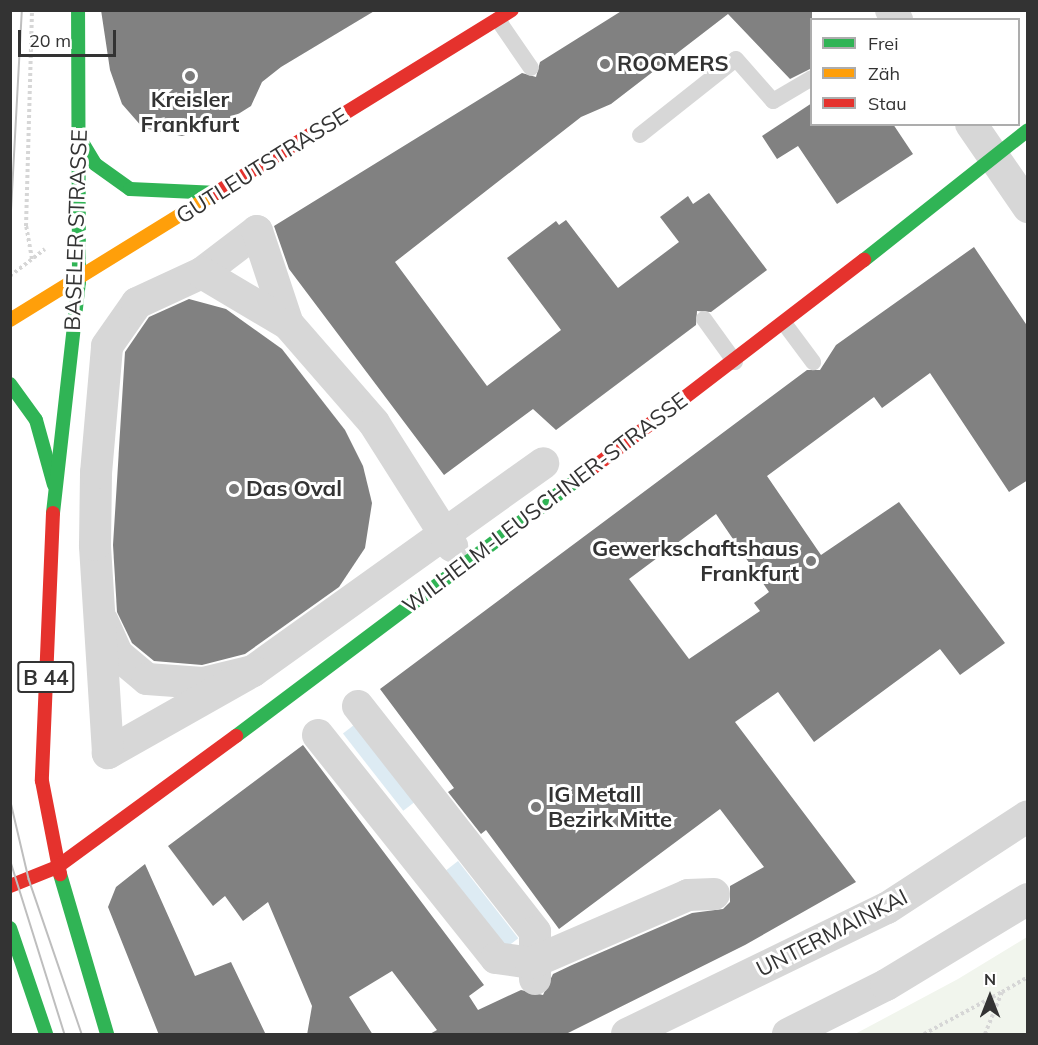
<!DOCTYPE html>
<meta charset="utf-8">
<style>
body{margin:0}
#map{position:relative;width:1038px;height:1045px;overflow:hidden;background:#fff;font-family:Mulish,sans-serif}
div>[style]{position:absolute}
[style*='--x']{left:calc(var(--x)*1px);top:calc(var(--y)*1px);width:calc(var(--w)*1px);rotate:calc(var(--a)*1deg)}
.green>*{inset:0;background:#f1f5ed}
.water>*{inset:0;background:#ddebf3;transform-origin:0 0}
.building>*{inset:0;background:#818181}
.path>*{height:4px;margin-top:-2px;transform-origin:0;background:repeating-linear-gradient(90deg,#d6d6d6 0 3px,transparent 0 6px)}
.lane>*{height:16px;margin:-8px;padding:0 8px;transform-origin:8px;border-radius:8px;background:#d7d7d7}
.street>*{height:32px;margin:-16px;padding:0 16px;transform-origin:16px;border-radius:16px;background:#d7d7d7}
.fast>*{height:14px;margin:-7px;padding:0 7px;transform-origin:7px;border-radius:7px;background:#30b455}
.slow>*{height:14px;margin:-7px;padding:0 7px;transform-origin:7px;border-radius:7px;background:#ff9f0a}
.jam>*{height:14px;margin:-7px;padding:0 7px;transform-origin:7px;border-radius:7px;background:#e5322d}
.tram>*{height:1.5px;margin:-0.75px;padding:0 0.75px;transform-origin:0.75px;border-radius:0.75px;background:#bebebe}
.dots>*{width:16px;height:16px;translate:-50% -50%;box-sizing:border-box;border:3px solid #fff;border-radius:50%}
span{translate:-50% -50%;white-space:nowrap;text-align:center;line-height:1.15;-webkit-text-stroke:6px #fff;paint-order:stroke}
.shield-label span{padding:2px 4px;background:#fff;border:2px solid;border-radius:4px;-webkit-text-stroke-width:0}
.shield-label{font-size:21px;color:#333;font-weight:700}
.poi-label{font-size:22px;color:#333;font-weight:700}
.left{translate:0 -50%;text-align:left}
.right{translate:-100% -50%;text-align:right}
.street-label{font-size:22px;color:#333}
.frame{position:absolute;inset:0;border:12px solid #333;pointer-events:none}
.legend{position:absolute;left:810px;top:18px;width:210px;height:108px;box-sizing:border-box;background:#fff;border:2px solid #adadad;margin:0;padding:8px 10px;list-style:none;font-size:18px;color:#333}
.legend li{display:flex;align-items:center;gap:12px;height:30px}
.legend b{width:30px;border:2px solid #adadad}
.north{position:absolute;left:960px;top:967px;width:60px;height:60px;-webkit-text-stroke:4px #fff;paint-order:stroke;rotate:0deg;font-size:16px;font-weight:700;line-height:24px;text-align:center;color:#333}
.north::after{content:'';display:block;margin:auto;width:21px;height:27px;background:#333;clip-path:polygon(50% 0,100% 100%,50% 72%,0 100%)}
.scale{position:absolute;left:18px;top:30px;width:98px;height:27px;box-sizing:border-box;border:3px solid #333;border-top:0;padding-left:8px;font-size:18px;line-height:21px;white-space:nowrap;color:#333;-webkit-text-stroke:4px #fff;paint-order:stroke}
</style>
<div id="map">
<div class="green">
<div style="clip-path:polygon(1027px 937px,1027px 1034px,855px 1034px,958px 979px)"></div>
</div>
<div class="water">
<div style="left:354px;top:725px;width:98px;height:14px;rotate:52deg"></div>
<div style="left:458px;top:861px;width:98px;height:15px;rotate:52deg"></div>
</div>
<div class="building">
<div style="clip-path:polygon(101px 10px,376px 10px,281px 67px,262px 82px,251px 106px,224px 123px,182px 136px,143px 128px,122px 104px,110px 70px)"></div>
<div style="clip-path:polygon(623px 10px,812px 10px,812px 68px,790px 79px,728px 14px,611px 104px,581px 117px,395px 262px,487px 386px,561px 330px,507px 258px,556px 221px,559px 225px,566px 220px,618px 288px,679px 242px,660px 217px,688px 196px,693px 204px,709px 193px,767px 270px,711px 312px,697px 311px,696px 325px,556px 430px,533px 409px,444px 475px,289px 269px,274px 226px,522px 73px,536px 77px,540px 62px)"></div>
<div style="clip-path:polygon(812px 103px,812px 124px,893px 124px,913px 154px,837px 204px,798px 146px,777px 159px,762px 136px)"></div>
<div style="clip-path:polygon(evenodd,974px 247px,1028px 327px,1028px 480px,1009px 492px,930px 373px,882px 408px,874px 397px,767px 476px,821px 555px,899px 502px,1005px 643px,960px 675px,940px 649px,814px 742px,778px 692px,735px 722px,856px 882px,745px 945px,564px 1035px,428px 1035px,437px 1030px,392px 971px,349px 997px,373px 1035px,307px 1035px,312px 1006px,268px 902px,243px 921px,225px 896px,213px 906px,168px 846px,303px 745px,484px 985px,469px 996px,478px 1010px,521px 990px,543px 995px,553px 974px,572px 965px,692px 913px,723px 909px,730px 902px,730px 886px,764px 867px,720px 809px,559px 929px,486px 830px,481px 834px,448px 792px,454px 788px,380px 689px,807px 370px,820px 370px,836px 345px,974px 247px,716px 514px,769px 592px,754px 603px,760px 611px,689px 659px,629px 579px,716px 514px)"></div>
<div style="clip-path:polygon(189px 299px,226px 309px,282px 349px,345px 430px,363px 466px,372px 503px,365px 548px,339px 587px,245px 654px,202px 665px,154px 661px,132px 643px,117px 612px,113px 545px,125px 352px,149px 317px)"></div>
<div style="clip-path:polygon(145px 864px,195px 976px,231px 962px,266px 1035px,159px 1035px,108px 907px,116px 887px)"></div>
</div>
<div class="path">
<div style="--x:32;--y:259;--w:34;--a:-100"></div>
<div style="--x:26;--y:226;--w:216;--a:-88.4"></div>
<div style="--x:10;--y:276;--w:44;--a:-37.6"></div>
<div style="--x:924;--y:1034;--w:89;--a:-28.3"></div>
<div style="--x:985;--y:1034;--w:45;--a:-68"></div>
<div style="--x:1002;--y:992;--w:30;--a:-30"></div>
</div>
<div class="lane">
<div style="--x:498;--y:20;--w:58;--a:55.5"></div>
<div style="--x:640;--y:135;--w:122;--a:-38.4"></div>
<div style="--x:736;--y:59;--w:56;--a:48.6"></div>
<div style="--x:773;--y:101;--w:45;--a:-30.5"></div>
<div style="--x:704;--y:319;--w:53;--a:54.2"></div>
<div style="--x:784;--y:323;--w:49;--a:53.4"></div>
</div>
<div class="street">
<div style="--x:891;--y:10;--w:12;--a:59"></div>
<div style="--x:971;--y:124;--w:101;--a:55.5"></div>
<div style="--x:202;--y:273;--w:69;--a:-37.4"></div>
<div style="--x:257;--y:231;--w:98;--a:71.6"></div>
<div style="--x:103;--y:622;--w:35;--a:66"></div>
<div style="--x:117;--y:654;--w:39;--a:40"></div>
<div style="--x:147;--y:679;--w:56;--a:4.1"></div>
<div style="--x:203;--y:683;--w:51;--a:-13.5"></div>
<div style="--x:253;--y:671;--w:357;--a:-35.6"></div>
<div style="--x:253;--y:671;--w:167;--a:150.5"></div>
<div style="--x:108;--y:753;--w:208;--a:-93.6"></div>
<div style="--x:95;--y:545;--w:72;--a:-89.2"></div>
<div style="--x:96;--y:473;--w:127;--a:-85"></div>
<div style="--x:107;--y:346;--w:52;--a:-55.1"></div>
<div style="--x:137;--y:303;--w:72;--a:-24.8"></div>
<div style="--x:202;--y:273;--w:100;--a:30.7"></div>
<div style="--x:288;--y:324;--w:131;--a:49"></div>
<div style="--x:374;--y:423;--w:146;--a:57.6"></div>
<div style="--x:358;--y:706;--w:287;--a:51.9"></div>
<div style="--x:535;--y:932;--w:47;--a:90"></div>
<div style="--x:318;--y:735;--w:285;--a:51.4"></div>
<div style="--x:496;--y:958;--w:35;--a:8"></div>
<div style="--x:531;--y:963;--w:171;--a:-23.4"></div>
<div style="--x:688;--y:895;--w:26;--a:-2"></div>
<div style="--x:627;--y:1034;--w:289;--a:-25.9"></div>
<div style="--x:887;--y:908;--w:168;--a:-33.1"></div>
<div style="--x:788;--y:1034;--w:110;--a:-26.6"></div>
<div style="--x:886;--y:985;--w:166;--a:-31.2"></div>
</div>
<div class="fast">
<div style="--x:79;--y:137;--w:31;--a:59"></div>
<div style="--x:95;--y:164;--w:43;--a:35.5"></div>
<div style="--x:130;--y:189;--w:88;--a:2.6"></div>
<div style="--x:864;--y:260;--w:209;--a:-38.4"></div>
<div style="--x:10;--y:384;--w:44;--a:54.2"></div>
<div style="--x:36;--y:420;--w:67;--a:74.5"></div>
<div style="--x:53;--y:513;--w:232;--a:-83.6"></div>
<div style="--x:79;--y:282;--w:272;--a:-90.2"></div>
<div style="--x:236;--y:736;--w:431;--a:-36.9"></div>
<div style="--x:60;--y:874;--w:167;--a:73.6"></div>
<div style="--x:10;--y:928;--w:112;--a:71.2"></div>
</div>
<div class="slow">
<div style="--x:10;--y:320;--w:240;--a:-31.7"></div>
</div>
<div class="jam">
<div style="--x:214;--y:194;--w:350;--a:-31.7"></div>
<div style="--x:581;--y:477;--w:357;--a:-37.5"></div>
<div style="--x:53;--y:513;--w:268;--a:92.4"></div>
<div style="--x:42;--y:781;--w:95;--a:79"></div>
<div style="--x:10;--y:886;--w:51;--a:-22"></div>
<div style="--x:57;--y:867;--w:222;--a:-36.2"></div>
</div>
<div class="tram">
<div style="--x:10;--y:229;--w:219;--a:-86.9"></div>
<div style="--x:10;--y:798;--w:83;--a:76.8"></div>
<div style="--x:29;--y:879;--w:164;--a:71.1"></div>
<div style="--x:10;--y:859;--w:183;--a:72.6"></div>
</div>
<div class="dots">
<div style="left:605px;top:64px;background:#7a7a7a"></div>
<div style="left:190px;top:76px;background:#7a7a7a"></div>
<div style="left:234px;top:489px;background:#7a7a7a"></div>
<div style="left:811px;top:561px;background:#7a7a7a"></div>
<div style="left:536px;top:807px;background:#7a7a7a"></div>
</div>
<div class="shield-label">
<span style="left:46px;top:677px">B 44</span>
</div>
<div class="poi-label">
<span class="left" style="left:617px;top:64px">ROOMERS</span>
<span style="left:190px;top:112px">Kreisler<br>Frankfurt</span>
<span class="left" style="left:246px;top:489px">Das Oval</span>
<span class="right" style="left:799px;top:561px">Gewerkschaftshaus<br>Frankfurt</span>
<span class="left" style="left:548px;top:807px">IG Metall<br>Bezirk Mitte</span>
</div>
<div class="street-label">
<span style="left:262px;top:166px;rotate:-32deg">GUTLEUTSTRASSE</span>
<span style="left:76px;top:230px;rotate:-88deg">BASELER STRASSE</span>
<span style="left:545px;top:503px;rotate:-37deg">WILHELM-LEUSCHNER-STRASSE</span>
<span style="left:832px;top:933px;rotate:-27deg">UNTERMAINKAI</span>
</div>
<div class="frame"></div>
<ul class="legend">
<li><b style="height:8px;background:#30b455"></b>Frei</li>
<li><b style="height:8px;background:#ff9f0a"></b>Zäh</li>
<li><b style="height:8px;background:#e5322d"></b>Stau</li>
</ul>
<div class="north">N</div>
<div class="scale">20 m</div>
</div>
